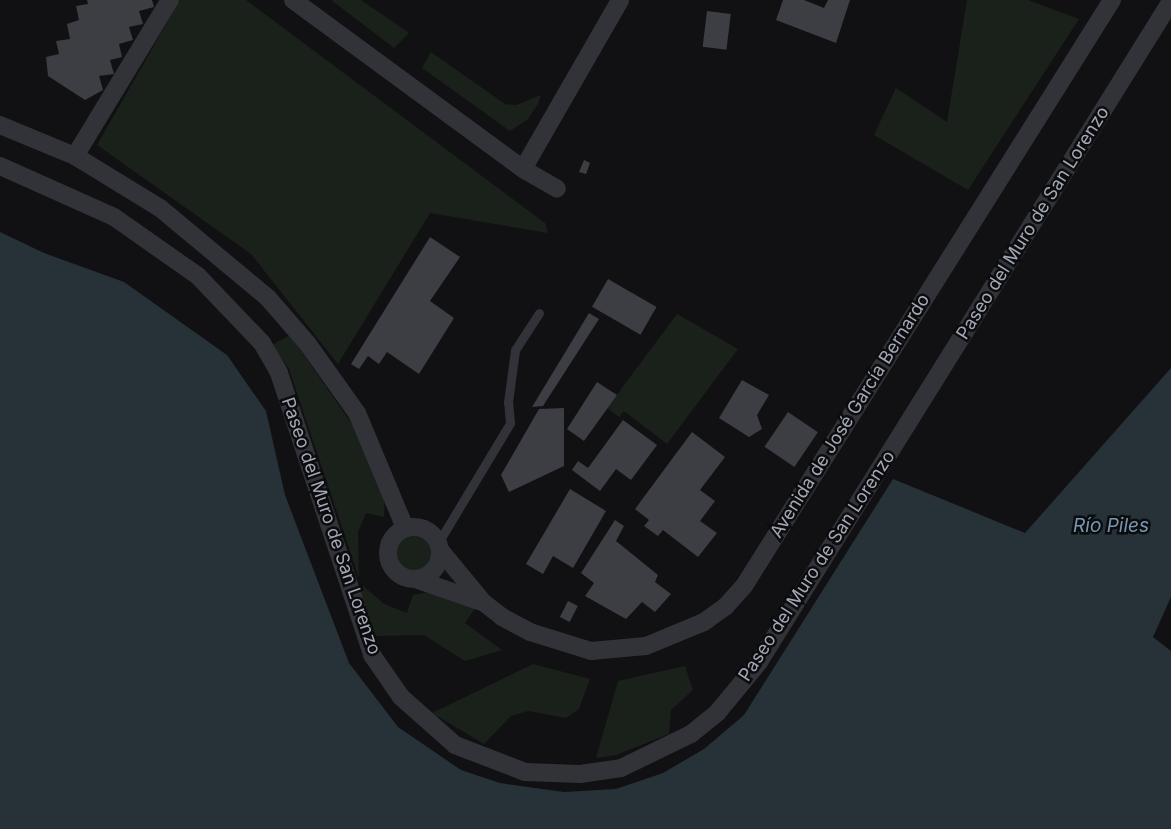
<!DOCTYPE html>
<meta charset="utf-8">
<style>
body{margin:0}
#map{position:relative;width:1171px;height:829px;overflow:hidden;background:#111113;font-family:Inter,sans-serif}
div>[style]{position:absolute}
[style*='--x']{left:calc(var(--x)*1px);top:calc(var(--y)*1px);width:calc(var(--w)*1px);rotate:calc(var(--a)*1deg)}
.green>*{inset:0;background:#19211a}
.round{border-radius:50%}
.water>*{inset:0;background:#273138}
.building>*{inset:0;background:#3d3e43;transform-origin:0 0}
.lane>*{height:9px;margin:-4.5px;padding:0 4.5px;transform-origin:4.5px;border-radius:4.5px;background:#323338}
.street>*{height:18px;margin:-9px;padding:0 9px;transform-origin:9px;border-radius:9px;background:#323338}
.street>.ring{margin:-9px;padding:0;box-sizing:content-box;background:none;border:18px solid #323338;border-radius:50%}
span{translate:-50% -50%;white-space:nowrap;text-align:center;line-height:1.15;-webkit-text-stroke:5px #0c0c0e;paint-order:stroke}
.street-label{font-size:18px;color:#a2a8b5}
.water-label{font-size:19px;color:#7698b3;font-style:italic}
</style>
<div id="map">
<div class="green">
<div style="clip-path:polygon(180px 0,246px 0,545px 223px,548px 233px,430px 213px,338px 364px,251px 254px,97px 145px)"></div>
<div style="clip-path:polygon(331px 0,361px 0,409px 33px,394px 48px)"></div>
<div style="clip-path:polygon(967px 0,1028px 0,1079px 19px,968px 190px,874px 135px,896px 88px,947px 122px)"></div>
<div style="clip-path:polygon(431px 52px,505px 104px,516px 105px,541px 95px,538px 104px,528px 119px,510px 131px,422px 68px)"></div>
<div style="clip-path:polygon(677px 314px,738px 349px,667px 444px,624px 411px,619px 417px,607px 408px)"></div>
<div style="clip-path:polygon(290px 335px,354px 427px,385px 494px,384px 517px,366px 513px,358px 532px,359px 578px,289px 369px,272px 345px)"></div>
<div class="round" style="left:388px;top:527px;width:52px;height:52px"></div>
<div style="clip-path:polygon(363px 586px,384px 604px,407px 613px,413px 595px,439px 590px,476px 607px,465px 623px,502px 650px,465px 661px,424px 635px,374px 636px,358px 590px)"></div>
<div style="clip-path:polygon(533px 664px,590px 679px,579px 709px,566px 718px,528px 711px,511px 716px,484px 744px,432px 713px)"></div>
<div style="clip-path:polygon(685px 666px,693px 690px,671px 710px,669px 734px,616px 755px,596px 758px,618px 681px)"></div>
</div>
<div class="water">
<div style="clip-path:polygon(0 232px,44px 253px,124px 282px,227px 355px,266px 411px,285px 495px,349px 663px,398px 727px,461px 770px,500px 783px,564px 792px,616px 789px,663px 773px,704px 749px,744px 715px,893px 479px,1025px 533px,1171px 368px,1171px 597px,1153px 637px,1171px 651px,1171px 829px,0 829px)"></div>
</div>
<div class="building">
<div style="clip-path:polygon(87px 0,152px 0,154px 7px,139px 11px,143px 24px,129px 27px,133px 40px,119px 44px,122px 57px,110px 60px,114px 74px,99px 76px,103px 90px,85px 100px,48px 76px,46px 57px,59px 54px,56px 41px,70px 39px,67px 24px,79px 20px,76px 6px,88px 4px)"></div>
<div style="clip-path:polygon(783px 0,804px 0,824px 8px,828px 0,850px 0,836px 43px,776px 20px)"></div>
<div style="left:707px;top:11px;width:24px;height:36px;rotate:7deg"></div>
<div style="clip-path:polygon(584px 160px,590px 163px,586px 174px,579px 172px)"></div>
<div style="clip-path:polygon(430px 237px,460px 257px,430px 301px,454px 318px,419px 374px,387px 352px,379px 364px,368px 356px,359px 369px,351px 364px)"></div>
<div style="left:608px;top:279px;width:56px;height:32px;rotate:30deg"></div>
<div style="clip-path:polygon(589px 313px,599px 319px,543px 406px,532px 407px)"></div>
<div style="clip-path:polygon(742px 380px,769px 395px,757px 415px,762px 429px,749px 437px,719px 418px)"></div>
<div style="clip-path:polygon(597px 382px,617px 395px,584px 441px,567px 429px)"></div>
<div style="clip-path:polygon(564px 408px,564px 466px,509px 492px,501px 475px,539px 409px)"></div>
<div style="left:788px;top:412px;width:36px;height:42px;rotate:34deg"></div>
<div style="clip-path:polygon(623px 420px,657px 445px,631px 480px,616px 469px,600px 491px,572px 470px,578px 461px,588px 468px)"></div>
<div style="clip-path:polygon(692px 432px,725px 457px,700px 490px,715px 501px,700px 521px,717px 533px,698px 557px,663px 530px,658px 536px,644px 526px,649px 520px,635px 509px)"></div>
<div style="clip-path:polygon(570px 489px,606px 511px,573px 568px,553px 556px,543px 574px,526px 564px)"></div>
<div style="clip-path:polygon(615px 520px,624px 526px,616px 541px,658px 575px,655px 582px,671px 594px,655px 612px,642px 602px,626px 619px,585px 596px,594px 583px,581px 573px)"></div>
<div style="left:568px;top:601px;width:11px;height:18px;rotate:27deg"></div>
</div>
<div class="lane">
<div style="--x:438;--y:543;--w:140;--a:-59"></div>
<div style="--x:510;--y:423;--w:21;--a:-95"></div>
<div style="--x:508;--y:402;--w:52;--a:-82.3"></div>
<div style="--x:515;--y:350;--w:44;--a:-57"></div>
</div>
<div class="street">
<div style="--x:293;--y:0;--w:285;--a:36.3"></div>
<div style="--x:523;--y:169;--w:195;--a:-60.1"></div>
<div style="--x:0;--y:125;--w:81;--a:22.5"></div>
<div style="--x:75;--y:156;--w:100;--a:31.5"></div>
<div style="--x:160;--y:208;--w:141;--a:39.8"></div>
<div style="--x:268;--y:298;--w:60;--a:49.1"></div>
<div style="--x:307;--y:343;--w:86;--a:54.5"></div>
<div style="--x:357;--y:413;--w:125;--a:67.3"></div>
<div style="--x:75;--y:156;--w:183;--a:-58.7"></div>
<div style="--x:0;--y:166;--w:125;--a:24.1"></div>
<div style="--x:114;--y:217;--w:103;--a:35.1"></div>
<div style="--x:198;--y:276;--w:93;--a:46.3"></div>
<div style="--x:262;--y:343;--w:34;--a:60"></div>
<div style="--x:279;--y:373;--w:297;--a:71.7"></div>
<div style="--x:372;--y:655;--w:51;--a:55.4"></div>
<div style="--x:401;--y:697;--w:72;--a:41.6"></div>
<div style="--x:455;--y:745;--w:75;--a:21.1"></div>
<div style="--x:525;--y:772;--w:55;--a:2.1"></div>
<div style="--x:580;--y:774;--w:41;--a:-8.3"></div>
<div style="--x:621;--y:768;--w:78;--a:-25.9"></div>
<div style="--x:691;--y:734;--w:33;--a:-39"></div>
<div style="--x:717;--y:713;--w:66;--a:-50.5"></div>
<div style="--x:759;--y:662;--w:779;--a:-58.06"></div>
<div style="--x:523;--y:169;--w:39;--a:30"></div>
<div class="ring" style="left:388px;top:527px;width:34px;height:34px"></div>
<div style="--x:440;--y:550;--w:67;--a:50.4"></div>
<div style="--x:483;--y:602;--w:24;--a:38"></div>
<div style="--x:502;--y:617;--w:32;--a:28"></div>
<div style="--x:530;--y:632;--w:64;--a:17.3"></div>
<div style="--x:591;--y:651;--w:55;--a:-5.2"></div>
<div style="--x:646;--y:646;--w:63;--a:-22.5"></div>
<div style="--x:704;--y:622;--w:26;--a:-36"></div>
<div style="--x:725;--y:607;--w:28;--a:-48"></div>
<div style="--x:744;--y:586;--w:692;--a:-57.87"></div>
<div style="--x:418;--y:580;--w:65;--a:19"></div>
</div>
<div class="street-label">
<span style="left:1033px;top:223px;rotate:-58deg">Paseo del Muro de San Lorenzo</span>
<span style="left:850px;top:416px;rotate:-58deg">Avenida de José García Bernardo</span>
<span style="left:331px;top:526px;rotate:71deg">Paseo del Muro de San Lorenzo</span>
<span style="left:817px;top:566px;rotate:-57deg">Paseo del Muro de San Lorenzo</span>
</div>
<div class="water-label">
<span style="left:1111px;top:526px">Río Piles</span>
</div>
</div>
